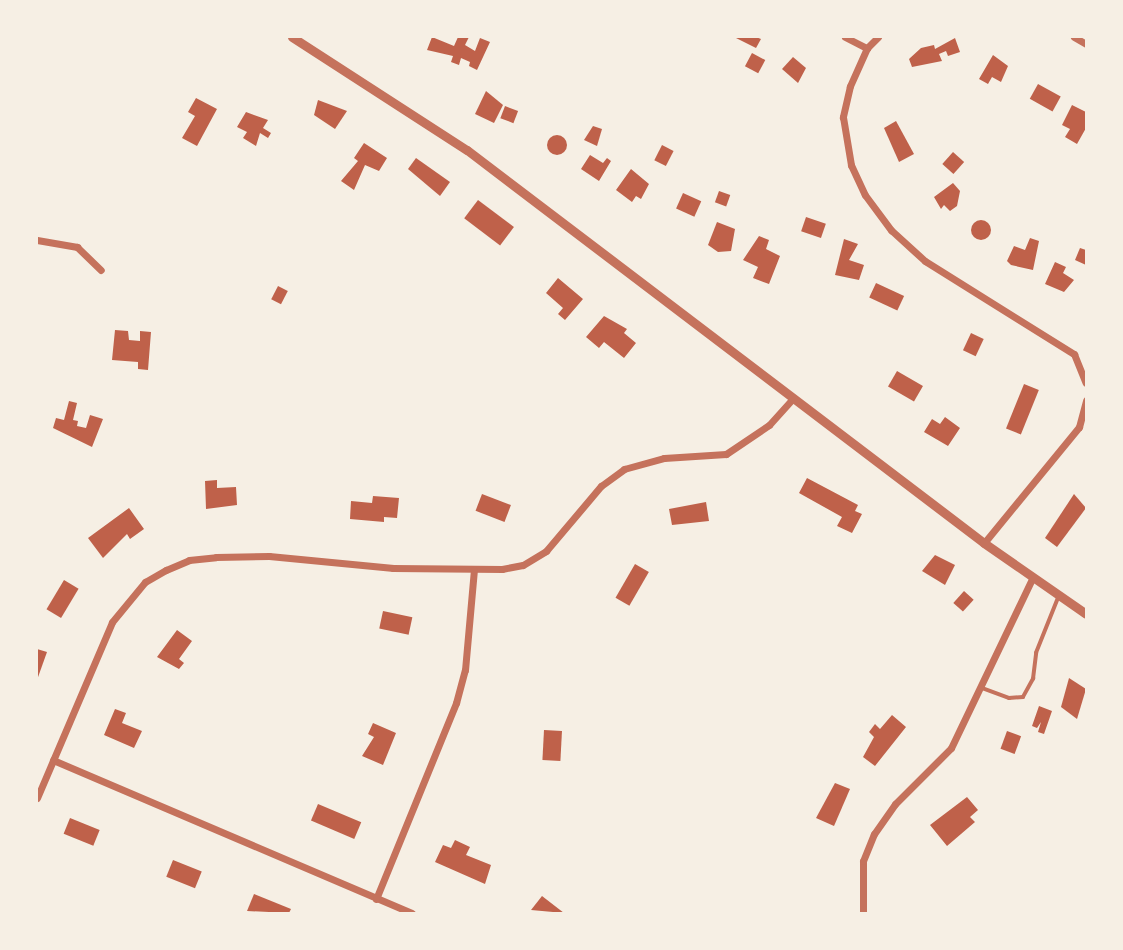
<!DOCTYPE html>
<style>
body{margin:0}
#map{position:relative;width:1123px;height:950px;overflow:hidden;background:#f6efe4;font-family:"DM Sans",sans-serif}
div>[style]{position:absolute}
[style*='--x']{left:calc(var(--x)*1px);top:calc(var(--y)*1px);width:calc(var(--w)*1px);rotate:calc(var(--a)*1deg)}
.building>*{inset:0;background:#bf614a;transform-origin:0 0}
.round{border-radius:50%}
.service>*{height:3.5px;margin:-1.75px;padding:0 1.75px;transform-origin:1.75px;border-radius:1.75px;background:#c5725c}
.minor>*{height:7px;margin:-3.5px;padding:0 3.5px;transform-origin:3.5px;border-radius:3.5px;background:#c5725c}
.tertiary>*{height:9px;margin:-4.5px;padding:0 4.5px;transform-origin:4.5px;border-radius:4.5px;background:#c5725c}
span{translate:-50% -50%;white-space:nowrap;text-align:center;line-height:1.15;-webkit-text-stroke:5px #f6efe4;paint-order:stroke}
.frame{position:absolute;inset:0;border:38px solid #f6efe4;pointer-events:none}
</style>
<div id="map">
<div class="building">
<div style="clip-path:polygon(432px 37px,454px 46px,458px 37px,469px 37px,465px 45px,475px 51px,480px 38px,490px 42px,477px 70px,469px 66px,470px 62px,461px 58px,459px 65px,451px 62px,453px 56px,427px 50px)"></div>
<div style="clip-path:polygon(734px 37px,756px 37px,761px 39px,756px 48px)"></div>
<div style="clip-path:polygon(955px 38px,960px 52px,948px 56px,946px 51px,939px 54px,942px 61px,912px 67px,909px 59px,921px 48px,934px 45px,935px 49px)"></div>
<div style="left:752px;top:53px;width:15px;height:15px;rotate:28deg"></div>
<div style="clip-path:polygon(993px 55px,1008px 66px,1001px 82px,992px 77px,988px 84px,979px 79px)"></div>
<div style="clip-path:polygon(793px 57px,806px 68px,798px 83px,782px 69px)"></div>
<div style="left:1038px;top:84px;width:26px;height:17px;rotate:29deg"></div>
<div style="clip-path:polygon(486px 91px,503px 105px,494px 123px,475px 114px)"></div>
<div style="clip-path:polygon(196px 98px,217px 109px,197px 146px,182px 138px,195px 116px,188px 112px)"></div>
<div style="clip-path:polygon(318px 100px,347px 111px,335px 129px,314px 115px)"></div>
<div style="clip-path:polygon(1072px 105px,1086px 112px,1086px 128px,1077px 144px,1065px 137px,1070px 129px,1062px 125px)"></div>
<div style="left:505px;top:106px;width:14px;height:13px;rotate:21deg"></div>
<div style="clip-path:polygon(246px 112px,268px 120px,263px 128px,271px 133px,268px 138px,260px 133px,256px 146px,243px 138px,247px 132px,237px 127px)"></div>
<div style="clip-path:polygon(896px 121px,914px 154px,899px 162px,884px 128px)"></div>
<div style="clip-path:polygon(593px 126px,602px 129px,597px 146px,584px 140px)"></div>
<div class="round" style="left:547px;top:135px;width:20px;height:20px"></div>
<div style="clip-path:polygon(364px 143px,387px 158px,379px 171px,365px 165px,354px 190px,341px 181px,358px 161px,354px 158px)"></div>
<div style="left:662px;top:145px;width:13px;height:17px;rotate:27deg"></div>
<div style="left:953px;top:152px;width:15px;height:16px;rotate:42deg"></div>
<div style="clip-path:polygon(590px 155px,603px 163px,607px 158px,611px 161px,599px 181px,581px 169px)"></div>
<div style="clip-path:polygon(416px 158px,450px 182px,440px 196px,408px 169px)"></div>
<div style="clip-path:polygon(631px 169px,649px 184px,641px 199px,636px 196px,632px 202px,616px 190px)"></div>
<div style="clip-path:polygon(953px 183px,960px 191px,957px 206px,950px 211px,944px 205px,941px 209px,934px 197px)"></div>
<div style="left:719px;top:191px;width:12px;height:12px;rotate:20deg"></div>
<div style="left:683px;top:193px;width:20px;height:17px;rotate:24deg"></div>
<div style="left:478px;top:200px;width:45px;height:23px;rotate:37deg"></div>
<div style="left:806px;top:217px;width:21px;height:15px;rotate:19deg"></div>
<div class="round" style="left:971px;top:220px;width:20px;height:20px"></div>
<div style="clip-path:polygon(717px 222px,735px 229px,731px 251px,718px 252px,708px 245px)"></div>
<div style="clip-path:polygon(759px 236px,769px 240px,766px 249px,780px 256px,769px 284px,753px 278px,758px 267px,743px 260px)"></div>
<div style="clip-path:polygon(1030px 238px,1039px 241px,1033px 270px,1011px 265px,1007px 261px,1014px 246px,1025px 250px)"></div>
<div style="clip-path:polygon(844px 239px,858px 244px,849px 260px,864px 265px,859px 280px,835px 275px)"></div>
<div style="clip-path:polygon(1080px 248px,1086px 250px,1086px 265px,1075px 260px)"></div>
<div style="clip-path:polygon(1055px 262px,1066px 267px,1063px 273px,1074px 280px,1064px 292px,1045px 284px)"></div>
<div style="clip-path:polygon(558px 278px,583px 299px,565px 320px,558px 314px,563px 308px,546px 293px)"></div>
<div style="left:876px;top:283px;width:31px;height:16px;rotate:25deg"></div>
<div style="left:278px;top:286px;width:11px;height:15px;rotate:27deg"></div>
<div style="clip-path:polygon(604px 316px,627px 329px,624px 333px,636px 343px,624px 358px,604px 342px,599px 348px,586px 337px)"></div>
<div style="clip-path:polygon(115px 330px,128px 331px,129px 340px,140px 341px,140px 331px,151px 332px,148px 370px,138px 369px,138px 362px,112px 360px)"></div>
<div style="left:971px;top:333px;width:14px;height:19px;rotate:25deg"></div>
<div style="left:897px;top:371px;width:30px;height:18px;rotate:30deg"></div>
<div style="left:1024px;top:384px;width:16px;height:48px;rotate:22deg"></div>
<div style="clip-path:polygon(69px 401px,77px 403px,73px 420px,78px 421px,77px 426px,86px 428px,90px 415px,103px 419px,92px 447px,53px 428px,56px 418px,64px 420px)"></div>
<div style="clip-path:polygon(945px 417px,960px 428px,948px 446px,924px 432px,932px 419px,940px 424px)"></div>
<div style="clip-path:polygon(807px 478px,858px 505px,855px 511px,862px 514px,852px 533px,837px 526px,842px 517px,799px 493px)"></div>
<div style="clip-path:polygon(217px 480px,217px 488px,236px 487px,237px 505px,206px 509px,205px 481px)"></div>
<div style="left:482px;top:494px;width:31px;height:18px;rotate:21deg"></div>
<div style="clip-path:polygon(1074px 494px,1086px 508px,1057px 547px,1045px 538px)"></div>
<div style="clip-path:polygon(373px 496px,399px 498px,397px 518px,384px 517px,384px 522px,350px 519px,351px 501px,372px 503px)"></div>
<div style="clip-path:polygon(706px 502px,709px 521px,672px 525px,669px 509px)"></div>
<div style="clip-path:polygon(129px 508px,144px 529px,130px 539px,127px 534px,103px 558px,88px 538px)"></div>
<div style="clip-path:polygon(935px 555px,955px 565px,945px 585px,922px 571px)"></div>
<div style="left:635px;top:564px;width:16px;height:39px;rotate:30deg"></div>
<div style="left:64px;top:580px;width:17px;height:34px;rotate:31deg"></div>
<div style="left:964px;top:591px;width:13px;height:16px;rotate:42deg"></div>
<div style="left:383px;top:611px;width:30px;height:18px;rotate:12deg"></div>
<div style="clip-path:polygon(177px 630px,192px 641px,179px 659px,184px 663px,179px 669px,157px 657px)"></div>
<div style="clip-path:polygon(37px 649px,47px 652px,37px 680px)"></div>
<div style="clip-path:polygon(1069px 678px,1086px 689px,1077px 719px,1061px 707px)"></div>
<div style="clip-path:polygon(1039px 706px,1052px 711px,1044px 734px,1038px 732px,1041px 722px,1037px 728px,1032px 726px)"></div>
<div style="clip-path:polygon(115px 709px,126px 713px,122px 723px,142px 731px,134px 748px,104px 735px)"></div>
<div style="clip-path:polygon(892px 715px,906px 727px,875px 766px,863px 757px,874px 737px,869px 732px,875px 724px,880px 729px)"></div>
<div style="clip-path:polygon(373px 723px,396px 733px,383px 765px,362px 756px,374px 737px,368px 734px)"></div>
<div style="left:544px;top:730px;width:18px;height:30px;rotate:3deg"></div>
<div style="left:1007px;top:731px;width:15px;height:19px;rotate:20deg"></div>
<div style="clip-path:polygon(835px 783px,850px 789px,834px 826px,816px 818px)"></div>
<div style="clip-path:polygon(967px 797px,978px 810px,970px 817px,975px 822px,947px 846px,930px 825px)"></div>
<div style="left:318px;top:804px;width:47px;height:18px;rotate:23deg"></div>
<div style="left:70px;top:818px;width:32px;height:17px;rotate:22deg"></div>
<div style="clip-path:polygon(455px 840px,470px 847px,466px 855px,491px 865px,485px 884px,435px 862px,443px 845px,451px 848px)"></div>
<div style="left:173px;top:860px;width:31px;height:18px;rotate:22deg"></div>
<div style="clip-path:polygon(254px 894px,291px 909px,289px 913px,247px 911px)"></div>
<div style="clip-path:polygon(542px 896px,564px 913px,531px 910px)"></div>
</div>
<div class="service">
<div style="--x:982;--y:688;--w:29;--a:20"></div>
<div style="--x:1009;--y:698;--w:14;--a:-4"></div>
<div style="--x:1023;--y:697;--w:21;--a:-61"></div>
<div style="--x:1033;--y:679;--w:26;--a:-83"></div>
<div style="--x:1036;--y:653;--w:59;--a:-68.2"></div>
</div>
<div class="minor">
<div style="--x:845;--y:37;--w:25;--a:27"></div>
<div style="--x:878;--y:37;--w:16;--a:135"></div>
<div style="--x:867;--y:48;--w:42;--a:114.1"></div>
<div style="--x:850;--y:86;--w:32;--a:103"></div>
<div style="--x:843;--y:117;--w:49;--a:80.5"></div>
<div style="--x:851;--y:165;--w:33;--a:65"></div>
<div style="--x:865;--y:195;--w:44;--a:53.4"></div>
<div style="--x:891;--y:230;--w:46;--a:42.4"></div>
<div style="--x:925;--y:261;--w:176;--a:32"></div>
<div style="--x:1074;--y:354;--w:31;--a:68"></div>
<div style="--x:1074;--y:37;--w:14;--a:30"></div>
<div style="--x:37;--y:240;--w:41;--a:9.9"></div>
<div style="--x:77;--y:247;--w:33;--a:44"></div>
<div style="--x:984;--y:543;--w:150;--a:-50.7"></div>
<div style="--x:1079;--y:427;--w:28;--a:-75"></div>
<div style="--x:53;--y:760;--w:390;--a:23.1"></div>
<div style="--x:37;--y:798;--w:191;--a:-66.9"></div>
<div style="--x:112;--y:622;--w:52;--a:-50.5"></div>
<div style="--x:145;--y:582;--w:24;--a:-30"></div>
<div style="--x:166;--y:570;--w:25;--a:-23"></div>
<div style="--x:189;--y:560;--w:27;--a:-6"></div>
<div style="--x:216;--y:557;--w:53;--a:-1.1"></div>
<div style="--x:269;--y:556;--w:125;--a:5.5"></div>
<div style="--x:393;--y:568;--w:109;--a:0.5"></div>
<div style="--x:502;--y:569;--w:21;--a:-11"></div>
<div style="--x:523;--y:565;--w:27;--a:-31"></div>
<div style="--x:546;--y:551;--w:85;--a:-49.8"></div>
<div style="--x:601;--y:486;--w:29;--a:-36"></div>
<div style="--x:624;--y:469;--w:41;--a:-15.4"></div>
<div style="--x:664;--y:458;--w:62;--a:-3.7"></div>
<div style="--x:726;--y:454;--w:52;--a:-34"></div>
<div style="--x:769;--y:425;--w:36;--a:-48"></div>
<div style="--x:376;--y:899;--w:212;--a:-67.8"></div>
<div style="--x:456;--y:703;--w:34;--a:-75"></div>
<div style="--x:465;--y:670;--w:100;--a:-84.9"></div>
<div style="--x:863;--y:913;--w:52;--a:-90"></div>
<div style="--x:863;--y:861;--w:29;--a:-68"></div>
<div style="--x:874;--y:834;--w:37;--a:-55"></div>
<div style="--x:895;--y:804;--w:79;--a:-45"></div>
<div style="--x:951;--y:748;--w:187;--a:-64.4"></div>
</div>
<div class="tertiary">
<div style="--x:292;--y:37;--w:208;--a:32.9"></div>
<div style="--x:467;--y:150;--w:649;--a:37.24"></div>
<div style="--x:984;--y:543;--w:124;--a:34.8"></div>
</div>
<div class="frame"></div>
</div>
